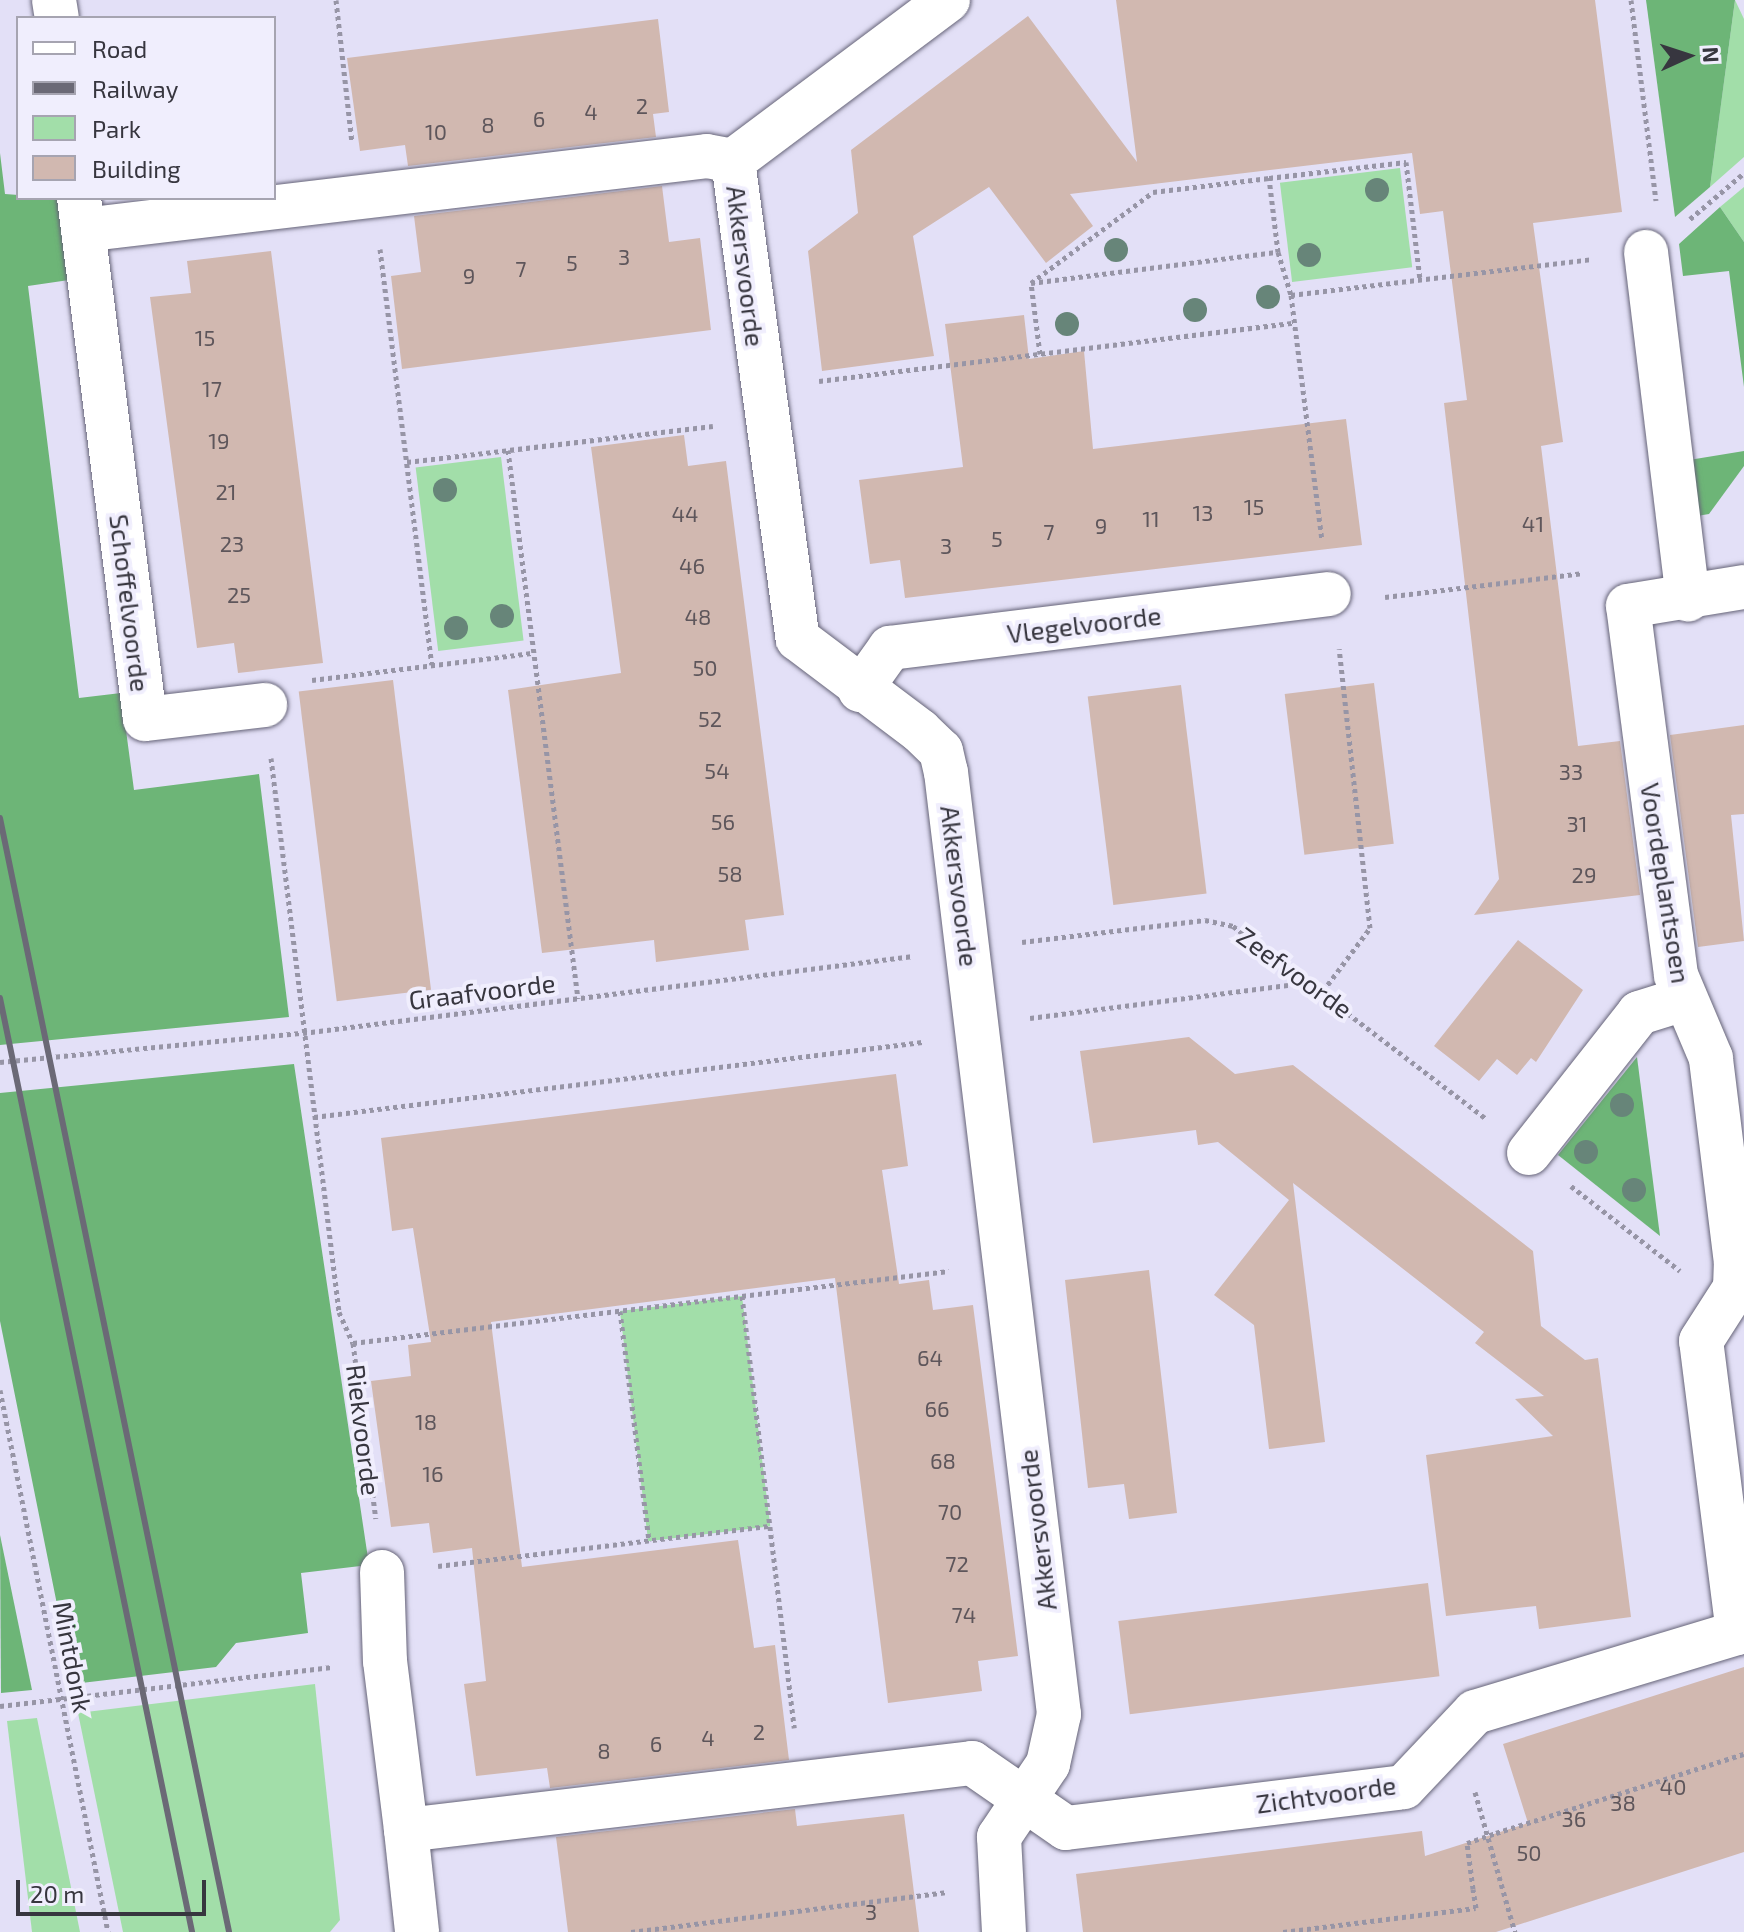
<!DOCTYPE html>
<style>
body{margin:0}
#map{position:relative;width:1744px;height:1932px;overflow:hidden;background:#e3e0f7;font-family:"Exo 2",sans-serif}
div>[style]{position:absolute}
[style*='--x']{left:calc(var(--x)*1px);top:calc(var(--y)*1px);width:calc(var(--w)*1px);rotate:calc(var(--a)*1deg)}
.green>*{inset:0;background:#a2dea9;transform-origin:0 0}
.forest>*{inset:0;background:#6db577}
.building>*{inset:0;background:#d1b8b0;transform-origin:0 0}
.path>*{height:5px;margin-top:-2.5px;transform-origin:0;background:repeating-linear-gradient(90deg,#9795a6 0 4px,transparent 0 8px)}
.roads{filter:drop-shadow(0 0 2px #666478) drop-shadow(0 0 2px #666478)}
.minor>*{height:44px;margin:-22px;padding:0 22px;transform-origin:22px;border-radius:22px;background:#fff}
.rail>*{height:6px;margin:-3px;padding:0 3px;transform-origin:3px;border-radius:3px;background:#6b6976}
.path-bridge>*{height:5px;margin-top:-2.5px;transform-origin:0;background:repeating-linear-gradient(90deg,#9795a6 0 4px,transparent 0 8px)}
.trees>*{width:24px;height:24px;margin:-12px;border-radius:50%;background:#678579}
span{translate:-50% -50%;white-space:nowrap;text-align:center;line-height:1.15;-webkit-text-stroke:8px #f0eefd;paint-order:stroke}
.number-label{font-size:22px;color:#5e565b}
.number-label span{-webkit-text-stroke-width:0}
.street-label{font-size:26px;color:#37363f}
.legend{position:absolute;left:16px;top:16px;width:260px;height:184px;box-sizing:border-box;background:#f0eefd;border:2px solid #a6a4b1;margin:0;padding:10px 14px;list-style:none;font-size:24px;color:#37363f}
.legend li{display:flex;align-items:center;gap:16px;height:40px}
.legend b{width:40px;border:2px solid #a6a4b1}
.north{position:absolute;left:1648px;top:16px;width:80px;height:80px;-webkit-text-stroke:6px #f0eefd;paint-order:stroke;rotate:87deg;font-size:22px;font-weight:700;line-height:32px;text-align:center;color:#37363f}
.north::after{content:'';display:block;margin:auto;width:28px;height:36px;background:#37363f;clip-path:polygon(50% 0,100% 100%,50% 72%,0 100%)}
.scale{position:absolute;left:16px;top:1880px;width:190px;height:36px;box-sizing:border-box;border:4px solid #37363f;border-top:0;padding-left:10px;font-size:24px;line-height:28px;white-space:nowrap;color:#37363f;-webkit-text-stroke:6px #f0eefd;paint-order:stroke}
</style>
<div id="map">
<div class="green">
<div style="clip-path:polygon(1735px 0,1744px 19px,1744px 157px,1710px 187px)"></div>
<div style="left:1400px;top:168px;width:100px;height:121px;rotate:83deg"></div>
<div style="clip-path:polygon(1744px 187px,1744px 242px,1720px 207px)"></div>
<div style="left:501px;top:457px;width:185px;height:86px;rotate:83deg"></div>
<div style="left:742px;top:1296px;width:232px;height:123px;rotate:83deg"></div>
<div style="clip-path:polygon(315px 1684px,340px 1920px,330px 1932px,123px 1932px,78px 1713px)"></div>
<div style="clip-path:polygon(37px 1718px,80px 1932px,32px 1932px,7px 1721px)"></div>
</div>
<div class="forest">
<div style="clip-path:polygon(1646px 0,1735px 0,1710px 187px,1675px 217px)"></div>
<div style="clip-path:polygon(0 153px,5px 194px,59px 198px,69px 280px,28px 286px,79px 698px,121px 693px,134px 790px,259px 774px,289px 1017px,0 1045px)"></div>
<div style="clip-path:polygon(1720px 207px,1744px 242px,1744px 387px,1729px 271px,1683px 276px,1679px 244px)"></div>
<div style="clip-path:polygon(1744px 451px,1744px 466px,1709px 514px,1697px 516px,1689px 460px)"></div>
<div style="clip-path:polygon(1637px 1057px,1660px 1236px,1558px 1155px)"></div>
<div style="clip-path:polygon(294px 1064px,369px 1565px,301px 1573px,308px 1633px,236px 1643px,216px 1667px,73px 1684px,0 1321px,0 1093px)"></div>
<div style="clip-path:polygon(0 1535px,32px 1690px,1px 1693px)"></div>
</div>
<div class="building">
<div style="clip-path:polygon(1116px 0,1595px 0,1622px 212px,1533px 223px,1563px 442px,1541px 446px,1578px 746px,1620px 741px,1640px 895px,1474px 915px,1499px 879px,1444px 403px,1467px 400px,1443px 211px,1420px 214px,1412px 153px,1070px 194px,1093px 226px,1046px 263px,989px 187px,913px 236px,934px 356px,822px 371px,808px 251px,858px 213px,851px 150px,1028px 16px,1137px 162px)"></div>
<div style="clip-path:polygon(658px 19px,669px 112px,653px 114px,656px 137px,408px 166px,405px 145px,360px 151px,347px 58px)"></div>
<div style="clip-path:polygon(662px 186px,669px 242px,700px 238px,711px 330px,402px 369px,391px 276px,421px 272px,414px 216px)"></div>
<div style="clip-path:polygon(271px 251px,323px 663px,238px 673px,234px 643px,197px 648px,150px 297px,191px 293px,187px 261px)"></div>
<div style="clip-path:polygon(1024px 315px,1029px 359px,1084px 351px,1093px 449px,1346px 419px,1362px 545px,905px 598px,900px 560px,870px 564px,859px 480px,963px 467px,945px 324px)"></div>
<div style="clip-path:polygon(684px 435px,688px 466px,726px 461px,784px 915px,745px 920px,749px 950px,656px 962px,654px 940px,542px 953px,508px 690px,621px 673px,591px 447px)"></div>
<div style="left:393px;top:680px;width:312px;height:95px;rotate:83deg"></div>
<div style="left:1374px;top:683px;width:162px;height:90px;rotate:83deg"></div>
<div style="left:1181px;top:685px;width:210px;height:94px;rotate:83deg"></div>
<div style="clip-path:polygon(1744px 725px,1744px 814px,1731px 815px,1744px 941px,1698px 947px,1670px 735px)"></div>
<div style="clip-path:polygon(1518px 940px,1583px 990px,1536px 1062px,1531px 1058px,1517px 1075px,1497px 1059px,1479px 1081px,1434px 1046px)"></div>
<div style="clip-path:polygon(1189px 1037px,1235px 1074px,1293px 1065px,1533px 1251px,1541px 1326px,1585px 1360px,1598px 1358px,1631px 1617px,1539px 1629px,1536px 1606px,1446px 1616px,1426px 1455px,1553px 1436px,1515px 1399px,1544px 1396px,1475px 1343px,1484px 1332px,1293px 1183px,1325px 1442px,1269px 1449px,1254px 1325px,1214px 1295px,1289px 1200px,1218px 1142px,1198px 1145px,1196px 1130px,1093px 1143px,1080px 1051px)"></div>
<div style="clip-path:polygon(896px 1074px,908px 1166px,882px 1170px,899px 1284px,929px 1280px,933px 1310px,973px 1305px,1018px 1656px,978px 1661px,982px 1691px,888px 1703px,835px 1278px,491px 1322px,522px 1567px,738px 1540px,754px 1648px,775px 1645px,789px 1760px,550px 1788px,547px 1768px,476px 1776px,464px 1684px,486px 1681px,472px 1548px,433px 1553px,429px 1523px,391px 1527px,371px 1381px,411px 1376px,408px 1345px,431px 1342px,413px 1228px,392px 1231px,381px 1138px)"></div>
<div style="clip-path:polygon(1149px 1270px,1177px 1513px,1129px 1519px,1124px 1484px,1088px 1488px,1065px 1280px)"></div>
<div style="left:1428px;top:1583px;width:94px;height:312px;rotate:83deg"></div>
<div style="clip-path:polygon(1744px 1667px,1744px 1852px,1496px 1932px,1083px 1932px,1076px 1874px,1422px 1831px,1425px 1856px,1528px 1823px,1503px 1744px)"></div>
<div style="clip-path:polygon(795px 1809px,797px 1826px,904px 1814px,919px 1932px,568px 1932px,556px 1837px)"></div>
</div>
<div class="path">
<div style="--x:336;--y:0;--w:143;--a:83.6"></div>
<div style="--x:1631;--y:0;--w:202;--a:82.9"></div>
<div style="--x:1690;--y:219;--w:71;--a:-40.4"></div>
<div style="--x:380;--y:249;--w:419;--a:82.9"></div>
<div style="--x:1278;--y:252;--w:75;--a:-96.9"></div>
<div style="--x:1269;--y:178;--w:138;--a:-6.7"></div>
<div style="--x:1406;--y:162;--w:119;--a:83.2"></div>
<div style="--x:1031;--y:283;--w:249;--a:-7.2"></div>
<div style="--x:1278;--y:252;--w:45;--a:73.2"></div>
<div style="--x:1291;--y:295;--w:303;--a:-6.8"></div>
<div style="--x:1291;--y:295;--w:247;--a:82.8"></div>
<div style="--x:1040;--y:354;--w:72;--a:-97.2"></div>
<div style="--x:1031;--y:283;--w:152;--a:-36.7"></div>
<div style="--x:1153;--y:192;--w:117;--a:-6.9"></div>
<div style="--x:819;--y:381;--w:479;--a:-7"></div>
<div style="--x:508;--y:450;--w:553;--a:82.73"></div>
<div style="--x:407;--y:462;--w:308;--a:-6.7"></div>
<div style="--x:1385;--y:597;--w:198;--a:-6.9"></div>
<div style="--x:312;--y:680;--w:223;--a:-7"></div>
<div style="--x:271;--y:758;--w:558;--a:83"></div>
<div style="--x:339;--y:1312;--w:34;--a:66"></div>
<div style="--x:353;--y:1343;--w:177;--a:82.6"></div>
<div style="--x:1022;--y:942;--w:184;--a:-6.9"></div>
<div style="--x:1205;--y:920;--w:29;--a:12"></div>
<div style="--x:1233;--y:926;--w:317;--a:37.3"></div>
<div style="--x:1323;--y:991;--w:79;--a:-53.3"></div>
<div style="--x:1370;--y:928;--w:281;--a:-96.3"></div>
<div style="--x:1030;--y:1018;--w:282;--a:-7.3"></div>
<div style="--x:0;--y:1062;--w:304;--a:-5.5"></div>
<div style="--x:303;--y:1033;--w:615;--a:-7.19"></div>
<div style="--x:314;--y:1117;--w:613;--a:-7.03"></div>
<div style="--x:1571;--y:1186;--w:138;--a:37.9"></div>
<div style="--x:742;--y:1296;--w:435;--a:83.1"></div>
<div style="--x:620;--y:1311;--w:232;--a:82.8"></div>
<div style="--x:353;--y:1343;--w:600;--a:-6.89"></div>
<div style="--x:0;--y:1390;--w:553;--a:78.73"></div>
<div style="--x:438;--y:1566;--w:334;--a:-6.9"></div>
<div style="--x:0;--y:1706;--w:334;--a:-6.7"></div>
<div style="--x:1475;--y:1792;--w:146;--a:74.1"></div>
<div style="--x:1496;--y:1833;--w:260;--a:-17.7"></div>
<div style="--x:631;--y:1932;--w:319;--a:-7.2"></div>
<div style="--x:1283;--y:1932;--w:194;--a:-7.1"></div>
<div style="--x:1476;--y:1908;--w:19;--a:-99"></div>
</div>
<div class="roads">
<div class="minor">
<div style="--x:54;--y:0;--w:18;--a:81"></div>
<div style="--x:948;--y:0;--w:269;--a:143.2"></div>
<div style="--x:733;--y:161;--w:482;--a:82.3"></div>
<div style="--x:798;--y:639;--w:153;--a:37"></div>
<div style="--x:920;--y:731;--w:29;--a:44"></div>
<div style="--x:941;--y:751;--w:22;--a:77"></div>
<div style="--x:946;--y:772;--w:949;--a:83.16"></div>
<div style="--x:1059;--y:1714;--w:51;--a:102.4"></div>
<div style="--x:1048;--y:1764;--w:88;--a:123.9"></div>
<div style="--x:999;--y:1837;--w:95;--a:87"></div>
<div style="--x:79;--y:198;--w:525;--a:82.78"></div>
<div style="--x:145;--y:719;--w:121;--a:-6.7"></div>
<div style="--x:83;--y:230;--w:628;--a:-6.76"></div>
<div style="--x:707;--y:156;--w:26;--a:11"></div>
<div style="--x:1646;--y:252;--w:350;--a:83.1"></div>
<div style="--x:860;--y:690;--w:52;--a:-54.5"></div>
<div style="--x:890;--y:648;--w:442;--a:-7"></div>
<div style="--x:1529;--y:1153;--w:178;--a:-51.8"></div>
<div style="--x:1639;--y:1013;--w:47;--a:-17.3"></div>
<div style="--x:382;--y:1572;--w:89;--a:88.1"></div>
<div style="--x:385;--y:1661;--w:170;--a:82.9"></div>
<div style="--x:406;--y:1830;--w:570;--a:-6.75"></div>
<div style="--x:972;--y:1763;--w:114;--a:34.7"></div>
<div style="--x:1066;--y:1828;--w:340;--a:-6.9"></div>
<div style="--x:1404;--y:1787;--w:103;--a:-46.6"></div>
<div style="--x:1475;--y:1712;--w:281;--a:-16.8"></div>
<div style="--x:1738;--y:1633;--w:294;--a:-97.2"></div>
<div style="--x:1701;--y:1341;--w:63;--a:-57.3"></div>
<div style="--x:1735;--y:1288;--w:25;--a:-88"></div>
<div style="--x:1736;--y:1263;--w:207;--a:-97"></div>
<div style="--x:1711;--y:1058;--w:90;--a:-112.9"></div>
<div style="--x:1676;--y:975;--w:372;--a:-97.4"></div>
<div style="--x:1628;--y:606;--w:118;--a:-9.3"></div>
<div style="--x:406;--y:1830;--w:103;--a:83.8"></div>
</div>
</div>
<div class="rail">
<div style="--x:0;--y:818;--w:1137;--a:78.38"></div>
<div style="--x:0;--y:998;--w:954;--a:78.38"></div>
</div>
<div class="path-bridge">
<div style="--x:1473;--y:1889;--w:46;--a:-97.4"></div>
<div style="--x:1467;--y:1843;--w:31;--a:-19"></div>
</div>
<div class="trees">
<div style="left:1377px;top:190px"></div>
<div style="left:1116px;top:250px"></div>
<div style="left:1309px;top:255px"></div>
<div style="left:1268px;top:297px"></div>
<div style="left:1195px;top:310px"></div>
<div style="left:1067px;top:324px"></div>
<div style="left:445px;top:490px"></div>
<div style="left:502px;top:616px"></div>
<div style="left:456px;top:628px"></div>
<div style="left:1622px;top:1105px"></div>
<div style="left:1586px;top:1152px"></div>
<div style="left:1634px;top:1190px"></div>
</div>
<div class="number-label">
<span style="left:642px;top:106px">2</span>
<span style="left:591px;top:112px">4</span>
<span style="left:539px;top:119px">6</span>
<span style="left:488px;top:125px">8</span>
<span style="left:436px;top:132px">10</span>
<span style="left:624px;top:257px">3</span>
<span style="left:572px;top:263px">5</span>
<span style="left:521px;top:269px">7</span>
<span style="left:469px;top:276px">9</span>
<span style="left:205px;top:338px">15</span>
<span style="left:212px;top:389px">17</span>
<span style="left:219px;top:441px">19</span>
<span style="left:226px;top:492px">21</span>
<span style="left:1254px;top:507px">15</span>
<span style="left:1203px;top:513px">13</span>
<span style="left:685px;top:514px">44</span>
<span style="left:1151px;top:519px">11</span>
<span style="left:1533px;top:524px">41</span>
<span style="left:1101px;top:526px">9</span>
<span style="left:1049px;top:532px">7</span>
<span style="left:997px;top:539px">5</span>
<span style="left:232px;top:544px">23</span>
<span style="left:946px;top:546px">3</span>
<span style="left:692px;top:566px">46</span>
<span style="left:239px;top:595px">25</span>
<span style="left:698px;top:617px">48</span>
<span style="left:705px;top:668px">50</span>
<span style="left:710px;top:719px">52</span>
<span style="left:717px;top:771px">54</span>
<span style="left:1571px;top:772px">33</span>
<span style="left:723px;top:822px">56</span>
<span style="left:1577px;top:824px">31</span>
<span style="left:730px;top:874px">58</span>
<span style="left:1584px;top:875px">29</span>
<span style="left:930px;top:1358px">64</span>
<span style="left:937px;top:1409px">66</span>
<span style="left:426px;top:1422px">18</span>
<span style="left:943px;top:1461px">68</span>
<span style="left:433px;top:1474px">16</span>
<span style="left:950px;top:1512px">70</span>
<span style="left:957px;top:1564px">72</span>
<span style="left:964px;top:1615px">74</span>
<span style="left:759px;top:1732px">2</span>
<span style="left:708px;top:1738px">4</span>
<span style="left:656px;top:1744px">6</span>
<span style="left:604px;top:1751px">8</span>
<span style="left:1673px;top:1787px">40</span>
<span style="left:1623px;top:1803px">38</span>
<span style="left:1574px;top:1819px">36</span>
<span style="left:1529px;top:1853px">50</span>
<span style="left:871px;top:1912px">3</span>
</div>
<div class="street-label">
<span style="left:746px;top:266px;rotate:83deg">Akkersvoorde</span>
<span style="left:130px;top:603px;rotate:83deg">Schoffelvoorde</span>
<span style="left:1084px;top:624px;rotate:-7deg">Vlegelvoorde</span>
<span style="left:1666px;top:883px;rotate:81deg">Voordeplantsoen</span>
<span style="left:960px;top:886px;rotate:83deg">Akkersvoorde</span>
<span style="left:1295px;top:972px;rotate:36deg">Zeefvoorde</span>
<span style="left:482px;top:991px;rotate:-7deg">Graafvoorde</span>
<span style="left:364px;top:1430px;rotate:83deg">Riekvoorde</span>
<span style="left:1037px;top:1530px;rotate:-97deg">Akkersvoorde</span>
<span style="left:73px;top:1657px;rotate:79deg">Mintdonk</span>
<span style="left:1326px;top:1794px;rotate:-8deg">Zichtvoorde</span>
</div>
<ul class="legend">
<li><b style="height:10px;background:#fff"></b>Road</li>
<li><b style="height:10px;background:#6b6976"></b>Railway</li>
<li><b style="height:22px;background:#a2dea9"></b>Park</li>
<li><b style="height:22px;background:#d1b8b0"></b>Building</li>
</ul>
<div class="north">N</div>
<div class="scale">20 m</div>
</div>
